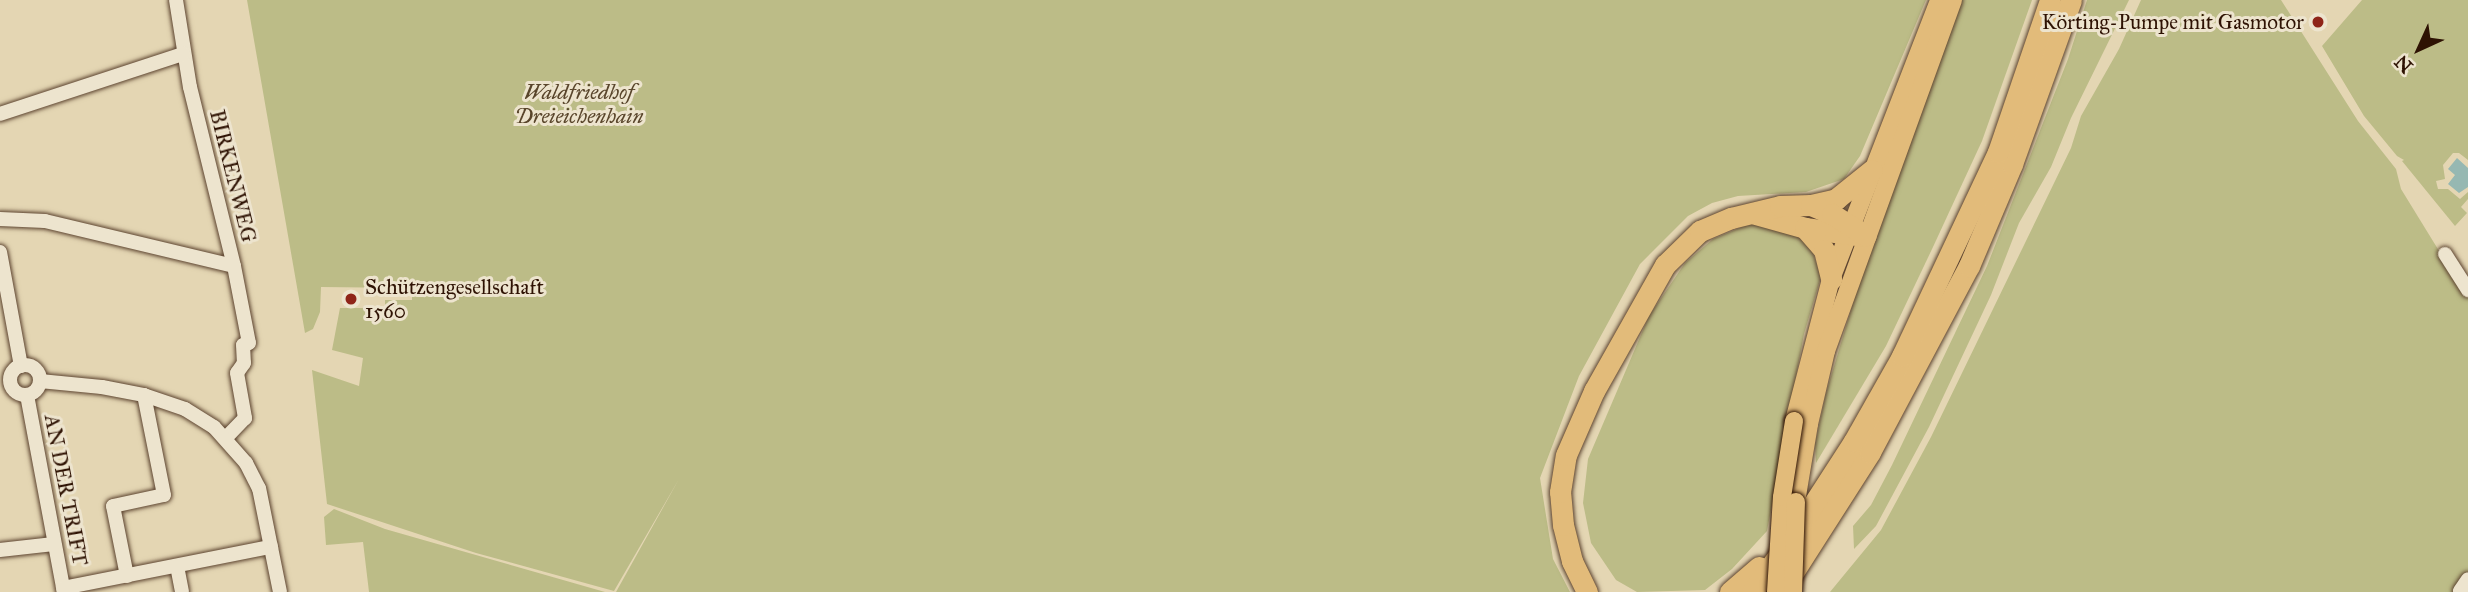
<!DOCTYPE html>
<meta charset="utf-8">
<style>
body{margin:0}
#map{position:relative;width:2468px;height:592px;overflow:hidden;background:#e4d6b3;font-family:"IM FELL Great Primer",serif}
div>[style]{position:absolute}
[style*='--x']{left:calc(var(--x)*1px);top:calc(var(--y)*1px);width:calc(var(--w)*1px);rotate:calc(var(--a)*1deg)}
.green>*{inset:0;background:#bcbc87}
.water>*{inset:0;background:#96b8b2}
.roads{filter:drop-shadow(0 0 2px #5c432f) drop-shadow(0 0 2px #5c432f)}
.minor>*{height:14px;margin:-7px;padding:0 7px;transform-origin:7px;border-radius:7px;background:#ede4ce}
.minor>.ring{margin:-7px;padding:0;box-sizing:content-box;background:none;border:14px solid #ede4ce;border-radius:50%}
.major>*{height:18px;margin:-9px;padding:0 9px;transform-origin:9px;border-radius:9px;background:#e2bb7a}
.highway>*{height:21px;margin:-10.5px;padding:0 10.5px;transform-origin:10.5px;border-radius:10.5px;background:#e2bb7a}
.bridges{filter:drop-shadow(0 0 2px #2e1203) drop-shadow(0 0 2px #2e1203)}
.major-bridge>*{height:18px;margin:-9px;padding:0 9px;transform-origin:9px;border-radius:9px;background:#e2bb7a}
.dots>*{width:19px;height:19px;translate:-50% -50%;box-sizing:border-box;border:4px solid #ede4ce;border-radius:50%}
span{translate:-50% -50%;white-space:nowrap;text-align:center;line-height:1.15;-webkit-text-stroke:6px #ede4ce;paint-order:stroke}
.poi-label{font-size:21px;color:#2e1203}
.right{translate:-100% -50%;text-align:right}
.left{translate:0 -50%;text-align:left}
.park-label{font-size:21px;color:#59452b;font-style:italic}
.street-label{font-size:21px;color:#2e1203}
.north{position:absolute;left:2384px;top:14px;width:70px;height:70px;-webkit-text-stroke:5px #ede4ce;paint-order:stroke;rotate:225deg;font-size:19px;font-weight:700;line-height:28px;text-align:center;color:#2e1203}
.north::after{content:'';display:block;margin:auto;width:24px;height:32px;background:#2e1203;clip-path:polygon(50% 0,100% 100%,50% 72%,0 100%)}
</style>
<div id="map">
<div class="green">
<div style="clip-path:polygon(247px 0,1926px 0,1860px 156px,1844px 179px,1806px 192px,1738px 196px,1712px 203px,1688px 216px,1640px 264px,1579px 376px,1540px 478px,1553px 559px,1570px 592px,616px 592px,679px 479px,614px 591px,476px 553px,327px 504px,312px 370px,359px 386px,363px 358px,332px 350px,340px 308px,385px 308px,385px 300px,412px 300px,412px 288px,321px 287px,320px 312px,313px 329px,305px 333px)"></div>
<div style="clip-path:polygon(1962px 0,2032px 0,1982px 141px,1933px 247px,1886px 346px,1816px 463px,1815px 444px,1826px 393px,1872px 240px)"></div>
<div style="clip-path:polygon(2087px 0,2129px 0,2071px 118px,2051px 167px,2019px 223px,1991px 295px,1929px 427px,1876px 526px,1854px 549px,1853px 526px,1871px 505px,1892px 465px,1987px 266px,2068px 59px)"></div>
<div style="clip-path:polygon(2141px 0,2281px 0,2358px 121px,2396px 169px,2401px 189px,2468px 298px,2468px 571px,2456px 592px,1830px 592px,1881px 530px,1931px 437px,2071px 148px,2081px 116px,2119px 49px)"></div>
<div style="clip-path:polygon(2362px 0,2468px 0,2468px 160px,2459px 153px,2453px 153px,2443px 165px,2445px 179px,2436px 181px,2438px 189px,2448px 189px,2460px 199px,2468px 192px,2468px 199px,2461px 207px,2467px 213px,2455px 226px,2402px 161px,2404px 160px,2397px 156px,2364px 116px,2322px 46px)"></div>
<div style="clip-path:polygon(1749px 224px,1791px 230px,1810px 244px,1821px 277px,1804px 334px,1767px 531px,1732px 569px,1705px 590px,1637px 592px,1616px 580px,1591px 543px,1583px 503px,1588px 459px,1649px 316px,1685px 263px,1713px 239px)"></div>
<div style="clip-path:polygon(334px 509px,385px 529px,605px 592px,369px 592px,363px 542px,326px 545px,324px 517px)"></div>
</div>
<div class="water">
<div style="clip-path:polygon(2457px 158px,2468px 168px,2468px 187px,2459px 193px,2448px 184px,2455px 175px,2448px 169px)"></div>
</div>
<div class="roads">
<div class="minor">
<div style="--x:176;--y:0;--w:88;--a:80.9"></div>
<div style="--x:190;--y:87;--w:184;--a:76.2"></div>
<div style="--x:234;--y:266;--w:78;--a:79"></div>
<div style="--x:249;--y:343;--w:6;--a:162"></div>
<div style="--x:243;--y:345;--w:18;--a:87"></div>
<div style="--x:244;--y:363;--w:12;--a:125"></div>
<div style="--x:237;--y:373;--w:46;--a:79.9"></div>
<div style="--x:245;--y:418;--w:28;--a:134"></div>
<div style="--x:0;--y:114;--w:193;--a:-18.2"></div>
<div style="--x:0;--y:219;--w:45;--a:2.5"></div>
<div style="--x:45;--y:221;--w:194;--a:13.4"></div>
<div style="--x:0;--y:252;--w:116;--a:79.6"></div>
<div style="--x:2445;--y:254;--w:43;--a:57.4"></div>
<div class="ring" style="left:10px;top:365px;width:16px;height:16px"></div>
<div style="--x:40;--y:381;--w:62;--a:5.5"></div>
<div style="--x:102;--y:387;--w:43;--a:10.8"></div>
<div style="--x:144;--y:395;--w:43;--a:18.9"></div>
<div style="--x:185;--y:409;--w:34;--a:32"></div>
<div style="--x:214;--y:427;--w:48;--a:48.4"></div>
<div style="--x:246;--y:463;--w:28;--a:63"></div>
<div style="--x:259;--y:488;--w:106;--a:78.6"></div>
<div style="--x:27;--y:395;--w:200;--a:79.4"></div>
<div style="--x:0;--y:550;--w:54;--a:-6.3"></div>
<div style="--x:177;--y:566;--w:26;--a:79"></div>
<div style="--x:127;--y:576;--w:71;--a:-101.3"></div>
<div style="--x:113;--y:506;--w:52;--a:-12.2"></div>
<div style="--x:164;--y:495;--w:102;--a:-101.3"></div>
<div style="--x:63;--y:588;--w:212;--a:-11.2"></div>
<div style="--x:2462;--y:592;--w:2;--a:-153"></div>
<div style="--x:2460;--y:591;--w:14;--a:-56"></div>
</div>
<div class="major">
<div style="--x:1794;--y:421;--w:147;--a:-75.4"></div>
<div style="--x:1831;--y:279;--w:299;--a:-68.8"></div>
<div style="--x:1796;--y:502;--w:79;--a:-80.5"></div>
<div style="--x:1809;--y:424;--w:75;--a:-76.9"></div>
<div style="--x:1826;--y:351;--w:373;--a:-70.1"></div>
</div>
<div class="highway">
<div style="--x:1811;--y:205;--w:26;--a:-13"></div>
<div style="--x:1836;--y:199;--w:46;--a:-38.9"></div>
<div style="--x:1755;--y:214;--w:52;--a:15.6"></div>
<div style="--x:1805;--y:228;--w:60;--a:7.7"></div>
<div style="--x:1805;--y:228;--w:29;--a:49"></div>
<div style="--x:1824;--y:250;--w:30;--a:76"></div>
<div style="--x:1787;--y:582;--w:154;--a:-57.4"></div>
<div style="--x:1870;--y:452;--w:211;--a:-62"></div>
<div style="--x:1969;--y:266;--w:111;--a:-67.1"></div>
<div style="--x:2012;--y:164;--w:174;--a:-70.2"></div>
<div style="--x:1587;--y:592;--w:34;--a:-116"></div>
<div style="--x:1572;--y:561;--w:37;--a:-104"></div>
<div style="--x:1563;--y:525;--w:33;--a:-95"></div>
<div style="--x:1560;--y:492;--w:37;--a:-81"></div>
<div style="--x:1566;--y:455;--w:70;--a:-66.4"></div>
<div style="--x:1594;--y:391;--w:145;--a:-60.6"></div>
<div style="--x:1665;--y:265;--w:49;--a:-44.2"></div>
<div style="--x:1700;--y:231;--w:34;--a:-23"></div>
<div style="--x:1731;--y:218;--w:50;--a:-13.8"></div>
<div style="--x:1780;--y:206;--w:31;--a:-2"></div>
<div style="--x:1811;--y:205;--w:23;--a:23"></div>
<div style="--x:1832;--y:214;--w:40;--a:32.9"></div>
<div style="--x:1730;--y:592;--w:38;--a:-41"></div>
<div style="--x:1752;--y:592;--w:68;--a:-54"></div>
<div style="--x:1792;--y:537;--w:114;--a:-57.1"></div>
<div style="--x:1854;--y:441;--w:98;--a:-60.5"></div>
<div style="--x:1902;--y:356;--w:225;--a:-64.8"></div>
<div style="--x:1998;--y:152;--w:161;--a:-71.1"></div>
</div>
</div>
<div class="bridges">
<div class="major-bridge">
<div style="--x:1776;--y:592;--w:95;--a:-86.4"></div>
<div style="--x:1782;--y:497;--w:77;--a:-81"></div>
<div style="--x:1793;--y:592;--w:90;--a:-88.1"></div>
</div>
</div>
<div class="dots">
<div style="left:2318px;top:22px;background:#8f2418"></div>
<div style="left:351px;top:299px;background:#8f2418"></div>
</div>
<div class="poi-label">
<span class="right" style="left:2304px;top:22px">Körting-Pumpe mit Gasmotor</span>
<span class="left" style="left:365px;top:299px">Schützengesellschaft<br>1560</span>
</div>
<div class="park-label">
<span style="left:579px;top:104px">Waldfriedhof<br>Dreieichenhain</span>
</div>
<div class="street-label">
<span style="left:233px;top:176px;rotate:76deg">BIRKENWEG</span>
<span style="left:66px;top:490px;rotate:79deg">AN DER TRIFT</span>
</div>
<div class="north">N</div>
</div>
